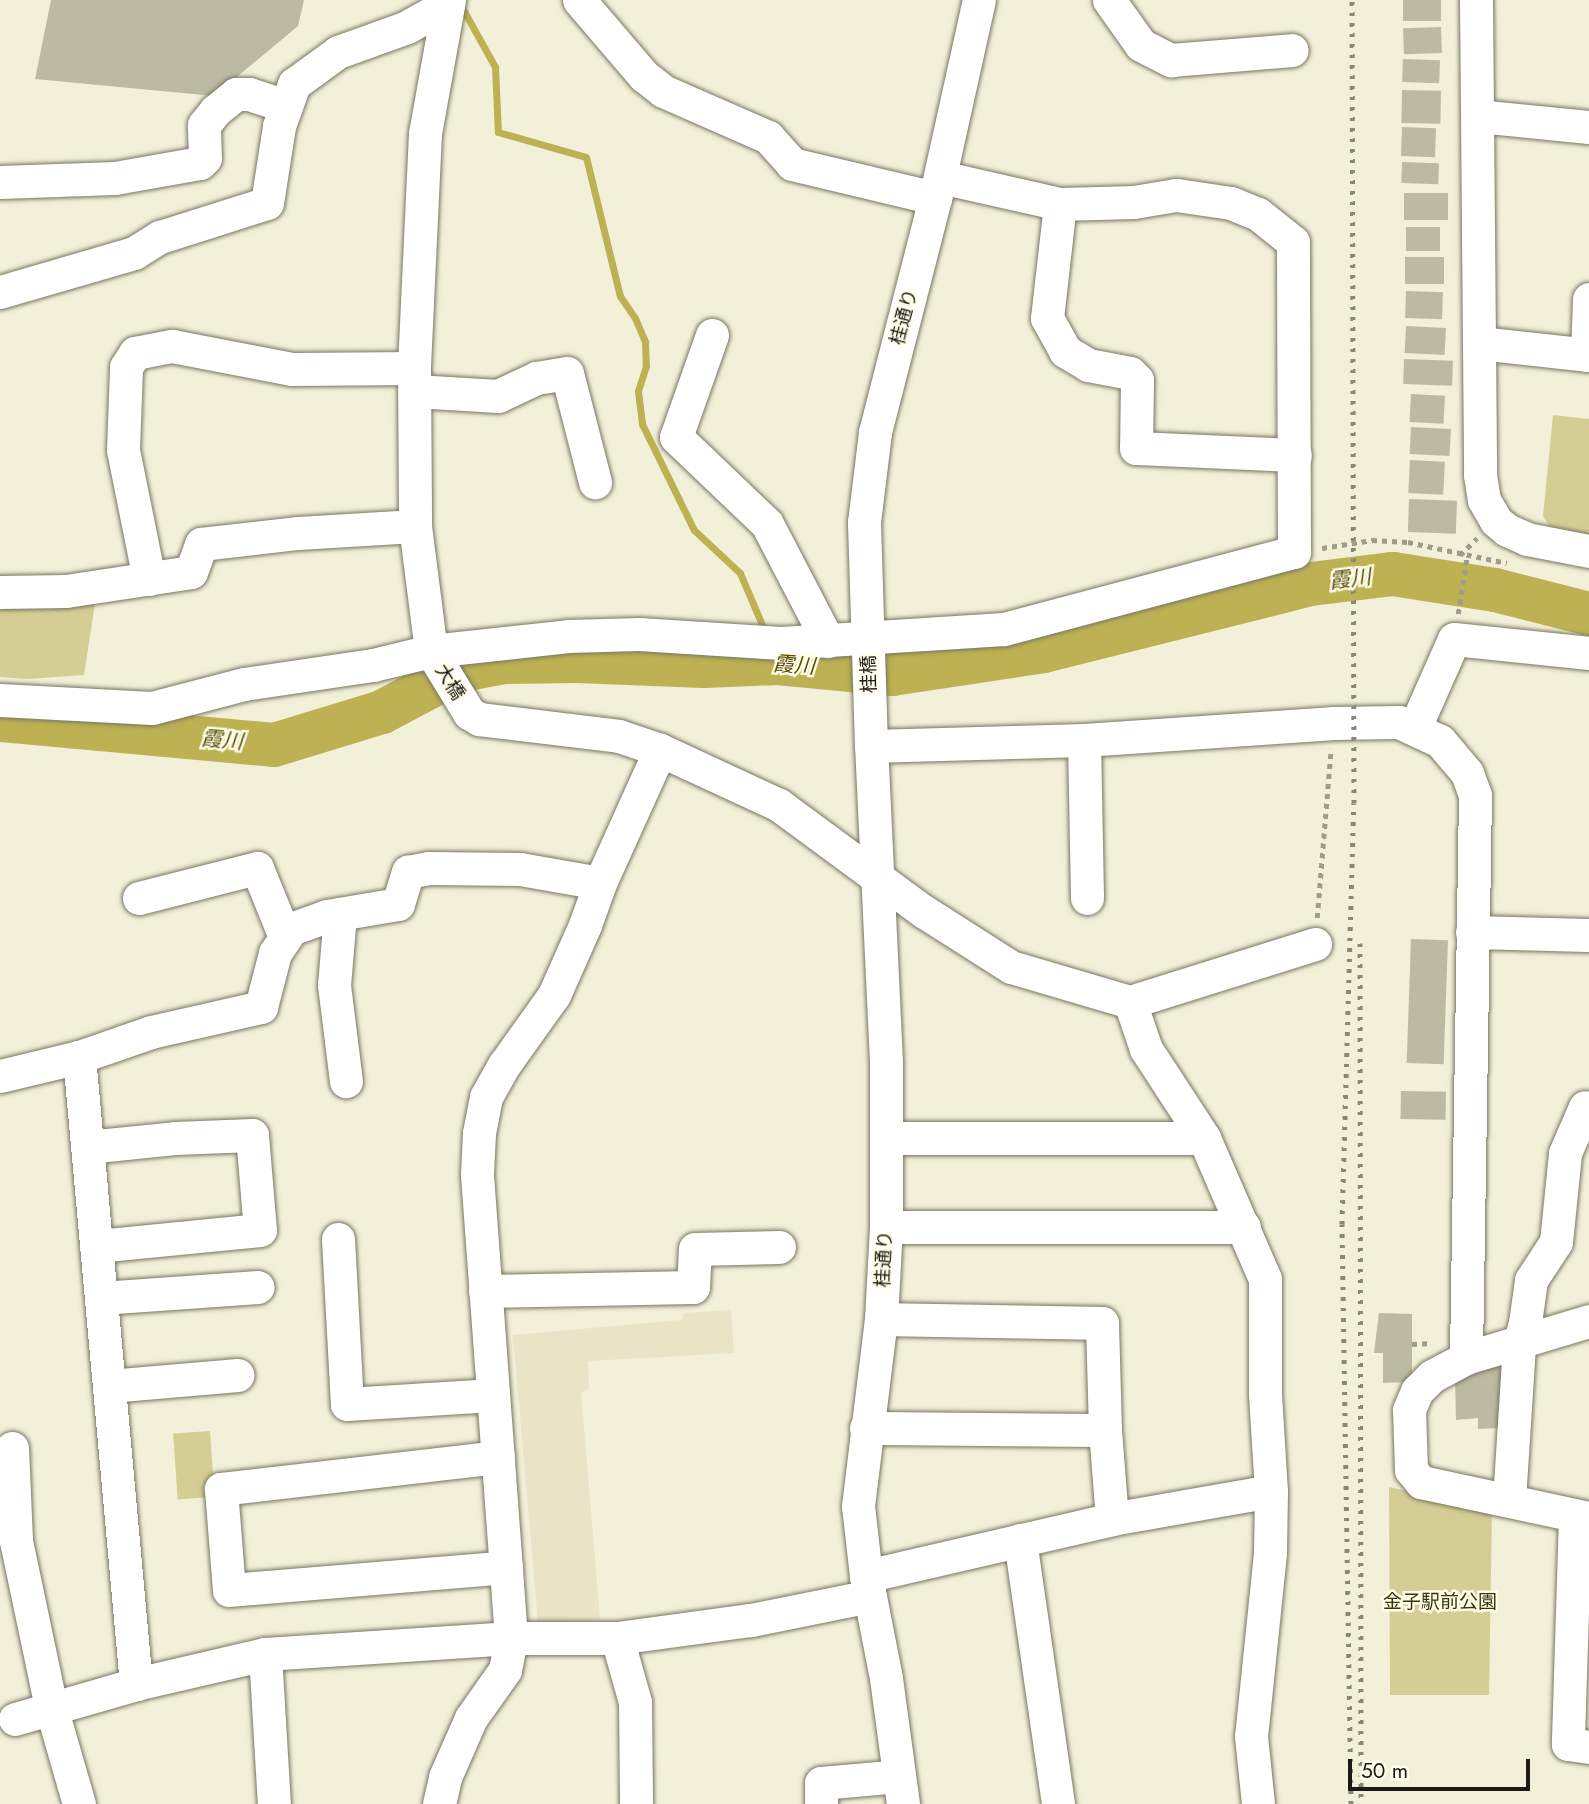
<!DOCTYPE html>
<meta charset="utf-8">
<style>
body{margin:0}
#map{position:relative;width:1589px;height:1804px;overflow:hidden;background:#f2f0d8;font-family:Jost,"Noto Sans JP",sans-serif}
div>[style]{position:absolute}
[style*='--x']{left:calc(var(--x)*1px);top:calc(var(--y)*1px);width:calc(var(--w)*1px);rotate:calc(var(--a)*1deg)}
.built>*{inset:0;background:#e8e4c5}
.green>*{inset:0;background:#d5ce94;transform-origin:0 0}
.stream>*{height:7px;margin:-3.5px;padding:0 3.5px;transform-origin:3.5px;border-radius:3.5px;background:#bdb153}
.river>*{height:44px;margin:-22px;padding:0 22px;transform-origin:22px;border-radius:22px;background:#bdb153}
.building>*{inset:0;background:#bdbaa3;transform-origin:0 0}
.path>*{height:4.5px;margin-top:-2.25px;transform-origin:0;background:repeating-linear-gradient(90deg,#9e9c8a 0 5px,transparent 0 10px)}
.roads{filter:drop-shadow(0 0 2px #787661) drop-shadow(0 0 2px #787661)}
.minor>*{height:33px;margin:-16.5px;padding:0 16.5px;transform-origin:16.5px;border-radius:16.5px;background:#fff}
.rail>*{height:5px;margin-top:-2.5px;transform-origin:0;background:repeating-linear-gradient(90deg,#898878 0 3.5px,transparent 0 10.5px)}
span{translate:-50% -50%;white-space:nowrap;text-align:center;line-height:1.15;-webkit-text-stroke:5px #fffdea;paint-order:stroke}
.street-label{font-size:19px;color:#1b1a12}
.park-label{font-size:19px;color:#39340b}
.water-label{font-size:21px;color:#574e01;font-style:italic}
.scale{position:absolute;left:1348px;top:1759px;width:182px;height:32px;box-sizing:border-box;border:4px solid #1b1a12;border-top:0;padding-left:9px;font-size:21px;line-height:24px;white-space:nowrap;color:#1b1a12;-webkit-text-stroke:5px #fffdea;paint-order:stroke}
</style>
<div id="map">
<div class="built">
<div style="clip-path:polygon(731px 1310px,734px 1353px,588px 1361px,589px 1389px,581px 1392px,600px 1619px,538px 1624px,513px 1335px,682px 1320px,684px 1313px)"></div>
</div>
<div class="green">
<div style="clip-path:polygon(1553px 415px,1589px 419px,1589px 536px,1553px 532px,1543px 516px)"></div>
<div style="clip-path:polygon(95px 603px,84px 675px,28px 679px,0 677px,0 606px)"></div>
<div style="left:210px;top:1431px;width:66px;height:37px;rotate:86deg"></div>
<div style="clip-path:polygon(1389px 1487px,1492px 1509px,1489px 1695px,1390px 1695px)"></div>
</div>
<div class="stream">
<div style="--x:460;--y:4;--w:72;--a:60.9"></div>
<div style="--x:495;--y:67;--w:65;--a:87.4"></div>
<div style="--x:498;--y:132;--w:91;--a:15.9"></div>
<div style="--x:586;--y:157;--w:143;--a:76.3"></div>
<div style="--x:620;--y:296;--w:27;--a:56"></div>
<div style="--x:635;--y:318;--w:26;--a:67"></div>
<div style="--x:645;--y:342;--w:24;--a:88"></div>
<div style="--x:646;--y:366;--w:26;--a:108"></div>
<div style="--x:638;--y:391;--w:33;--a:83"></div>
<div style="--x:642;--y:424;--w:118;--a:63.9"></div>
<div style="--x:694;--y:530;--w:63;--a:43.1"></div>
<div style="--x:740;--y:573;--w:64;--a:67"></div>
</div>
<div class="river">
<div style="--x:0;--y:720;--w:275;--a:5.2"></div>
<div style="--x:274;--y:745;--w:113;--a:-17"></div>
<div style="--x:382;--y:712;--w:89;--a:-28"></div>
<div style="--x:461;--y:670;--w:45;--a:-10.3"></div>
<div style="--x:505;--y:662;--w:72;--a:-0.8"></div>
<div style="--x:577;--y:661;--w:127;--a:2.3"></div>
<div style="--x:704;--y:666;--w:74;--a:-2.3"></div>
<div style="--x:778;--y:663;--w:115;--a:5.5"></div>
<div style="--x:892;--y:674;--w:154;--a:-8.6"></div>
<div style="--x:1044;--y:651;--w:275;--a:-14.1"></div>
<div style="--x:1311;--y:584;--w:83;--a:-7"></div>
<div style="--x:1393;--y:574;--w:103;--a:8.9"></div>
<div style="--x:1495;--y:590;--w:97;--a:14.3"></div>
</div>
<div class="building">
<div style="clip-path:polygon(51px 0,304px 0,298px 26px,214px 96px,35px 79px)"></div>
<div style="left:1403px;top:0;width:38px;height:21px"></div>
<div style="left:1441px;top:27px;width:26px;height:38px;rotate:88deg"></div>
<div style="left:1403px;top:59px;width:37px;height:23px;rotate:2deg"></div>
<div style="left:1402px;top:90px;width:39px;height:33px;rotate:1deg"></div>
<div style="left:1402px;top:127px;width:34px;height:29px;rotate:2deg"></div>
<div style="left:1402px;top:162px;width:37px;height:21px;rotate:2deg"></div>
<div style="left:1404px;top:193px;width:44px;height:27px"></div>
<div style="left:1406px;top:227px;width:34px;height:24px"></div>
<div style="left:1405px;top:257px;width:39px;height:27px"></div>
<div style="left:1406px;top:291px;width:37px;height:27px;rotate:2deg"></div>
<div style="left:1406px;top:326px;width:40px;height:27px;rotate:3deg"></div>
<div style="left:1404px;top:359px;width:49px;height:25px;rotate:2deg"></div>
<div style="left:1411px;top:394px;width:34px;height:28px;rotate:3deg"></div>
<div style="left:1411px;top:427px;width:40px;height:27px;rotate:3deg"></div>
<div style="left:1410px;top:460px;width:35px;height:33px;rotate:3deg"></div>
<div style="left:1409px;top:499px;width:48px;height:33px;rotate:2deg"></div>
<div style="left:1411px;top:939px;width:37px;height:124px;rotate:2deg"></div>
<div style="left:1401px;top:1091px;width:45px;height:28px;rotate:1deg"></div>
<div style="clip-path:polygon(1379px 1313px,1412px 1314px,1412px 1382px,1383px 1383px,1383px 1353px,1374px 1353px)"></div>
<div style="clip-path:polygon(1500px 1363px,1504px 1421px,1500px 1428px,1478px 1429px,1478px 1418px,1456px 1420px,1455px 1377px)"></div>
</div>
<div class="path">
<div style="--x:1322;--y:548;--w:51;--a:-9.1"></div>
<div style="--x:1372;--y:540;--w:36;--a:3"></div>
<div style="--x:1408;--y:542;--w:101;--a:12"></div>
<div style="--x:1460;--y:555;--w:24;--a:-45"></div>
<div style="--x:1458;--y:614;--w:59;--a:-81.2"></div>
<div style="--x:1317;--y:918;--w:170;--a:-85.3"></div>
<div style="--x:1412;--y:1344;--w:20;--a:-3"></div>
</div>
<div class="roads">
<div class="minor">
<div style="--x:449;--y:0;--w:135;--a:100.2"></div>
<div style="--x:425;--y:133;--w:235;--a:92.7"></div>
<div style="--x:414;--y:368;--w:158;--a:89.6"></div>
<div style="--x:415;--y:526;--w:126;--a:82.7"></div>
<div style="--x:431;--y:651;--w:73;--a:58.5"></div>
<div style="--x:469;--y:713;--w:12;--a:31"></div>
<div style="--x:479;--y:719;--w:141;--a:6.9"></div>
<div style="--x:619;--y:736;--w:43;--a:18.9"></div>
<div style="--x:660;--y:750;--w:131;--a:24.8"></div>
<div style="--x:779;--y:805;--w:179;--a:36.4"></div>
<div style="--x:923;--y:911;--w:104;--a:32.5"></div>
<div style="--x:1011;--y:967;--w:124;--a:16.4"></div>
<div style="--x:1130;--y:1002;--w:50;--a:71.2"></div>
<div style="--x:1146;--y:1049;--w:106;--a:56.9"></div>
<div style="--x:1204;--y:1138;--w:154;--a:66.6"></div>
<div style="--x:1265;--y:1279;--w:115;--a:90"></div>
<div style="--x:1265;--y:1394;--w:97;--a:86.5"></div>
<div style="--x:1271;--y:1491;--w:62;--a:90.9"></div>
<div style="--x:1270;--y:1553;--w:184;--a:95.9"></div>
<div style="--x:1251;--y:1736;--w:68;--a:84.1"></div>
<div style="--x:579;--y:0;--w:100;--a:49.5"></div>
<div style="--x:644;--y:76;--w:24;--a:38"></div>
<div style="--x:663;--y:91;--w:115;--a:23.7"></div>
<div style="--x:768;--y:137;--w:36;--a:48"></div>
<div style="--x:792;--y:164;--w:147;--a:13.4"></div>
<div style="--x:1109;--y:0;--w:55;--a:54.6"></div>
<div style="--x:1141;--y:45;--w:34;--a:27"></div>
<div style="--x:1171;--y:60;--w:121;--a:-4.7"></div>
<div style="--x:1476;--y:0;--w:475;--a:89.5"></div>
<div style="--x:1480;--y:475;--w:25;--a:81"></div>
<div style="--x:1484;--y:500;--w:24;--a:60"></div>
<div style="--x:1496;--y:521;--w:14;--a:39"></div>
<div style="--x:1507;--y:530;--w:22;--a:24"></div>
<div style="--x:1527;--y:539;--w:63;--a:11"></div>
<div style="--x:1478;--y:116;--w:112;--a:5.7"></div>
<div style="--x:0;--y:182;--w:115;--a:-2"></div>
<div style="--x:115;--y:178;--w:86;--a:-10"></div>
<div style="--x:200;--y:163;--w:7;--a:-45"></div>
<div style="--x:205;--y:158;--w:33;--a:-92"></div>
<div style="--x:204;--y:125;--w:18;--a:-52"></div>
<div style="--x:215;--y:111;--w:27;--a:-39"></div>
<div style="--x:236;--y:94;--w:13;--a:0"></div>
<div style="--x:249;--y:94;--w:39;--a:18"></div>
<div style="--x:1060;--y:204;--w:115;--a:96.5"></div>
<div style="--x:1047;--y:318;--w:38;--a:61"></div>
<div style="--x:1065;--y:351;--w:27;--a:31"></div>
<div style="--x:1088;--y:365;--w:43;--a:10.8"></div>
<div style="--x:1130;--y:373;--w:10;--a:45"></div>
<div style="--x:1137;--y:380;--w:68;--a:90.8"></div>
<div style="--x:1136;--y:448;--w:159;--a:2.5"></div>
<div style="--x:0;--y:292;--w:140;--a:-16.2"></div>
<div style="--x:134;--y:253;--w:31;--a:-32"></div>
<div style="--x:160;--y:237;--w:112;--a:-17.6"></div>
<div style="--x:267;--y:203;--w:78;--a:-81.1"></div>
<div style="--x:279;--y:126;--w:45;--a:-70.3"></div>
<div style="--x:294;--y:84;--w:54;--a:-36"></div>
<div style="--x:338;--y:52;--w:73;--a:-19.9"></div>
<div style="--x:407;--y:27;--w:47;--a:-29.3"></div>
<div style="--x:712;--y:335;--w:108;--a:109.4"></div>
<div style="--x:676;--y:437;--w:126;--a:43.7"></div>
<div style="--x:767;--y:524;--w:132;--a:62.5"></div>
<div style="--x:1479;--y:343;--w:111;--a:6.2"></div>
<div style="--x:1587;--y:355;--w:56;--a:-88"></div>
<div style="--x:415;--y:391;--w:83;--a:3.4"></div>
<div style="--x:498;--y:396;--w:42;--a:-25.3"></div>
<div style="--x:536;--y:378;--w:31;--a:-9"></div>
<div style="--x:567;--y:373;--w:113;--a:75.6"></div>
<div style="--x:149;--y:579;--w:132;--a:-101.4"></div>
<div style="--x:123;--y:450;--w:83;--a:-87.9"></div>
<div style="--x:126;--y:367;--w:17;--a:-57"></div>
<div style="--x:135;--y:353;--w:38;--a:-11"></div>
<div style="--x:172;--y:346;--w:122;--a:10.9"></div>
<div style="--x:292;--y:369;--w:122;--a:-0.5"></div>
<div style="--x:0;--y:592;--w:66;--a:-0.9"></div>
<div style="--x:66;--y:591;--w:126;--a:-8.6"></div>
<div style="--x:191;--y:572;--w:30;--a:-70"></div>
<div style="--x:201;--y:544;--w:98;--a:-6.5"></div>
<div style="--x:298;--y:533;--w:117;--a:-3.4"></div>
<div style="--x:0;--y:700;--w:152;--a:3"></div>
<div style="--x:152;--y:708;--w:95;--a:-14.6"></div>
<div style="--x:244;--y:684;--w:130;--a:-8.4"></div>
<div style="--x:373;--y:665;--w:60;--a:-13.6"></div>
<div style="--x:431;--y:651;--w:138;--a:-6.2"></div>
<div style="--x:568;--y:636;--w:71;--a:-1.6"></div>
<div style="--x:639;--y:634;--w:142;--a:3.6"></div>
<div style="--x:781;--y:643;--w:223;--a:-3.6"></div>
<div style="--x:1004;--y:629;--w:300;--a:-14.9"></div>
<div style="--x:1294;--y:552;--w:310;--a:-90.2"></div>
<div style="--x:1293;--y:242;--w:45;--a:-141.3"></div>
<div style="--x:1258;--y:214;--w:29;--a:-158"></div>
<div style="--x:1231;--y:203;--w:56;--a:-171.7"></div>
<div style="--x:1176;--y:195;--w:43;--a:170.5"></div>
<div style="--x:1134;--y:202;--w:74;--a:178.5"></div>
<div style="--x:1060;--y:204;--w:123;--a:-167.3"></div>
<div style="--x:1415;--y:727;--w:96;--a:-66.1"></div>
<div style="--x:1454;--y:639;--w:136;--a:5.9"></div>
<div style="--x:1084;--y:740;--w:158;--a:88.9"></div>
<div style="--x:871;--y:746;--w:213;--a:-1.6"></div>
<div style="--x:1084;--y:740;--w:251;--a:-3.9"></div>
<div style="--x:1334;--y:723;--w:65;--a:-0.9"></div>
<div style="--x:1399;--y:722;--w:45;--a:24.9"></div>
<div style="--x:1440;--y:741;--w:42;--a:49.8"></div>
<div style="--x:1467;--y:773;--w:23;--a:70"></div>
<div style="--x:1475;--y:795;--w:563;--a:90.92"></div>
<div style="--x:139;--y:898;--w:122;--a:-14.3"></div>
<div style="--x:257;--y:868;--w:74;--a:67.9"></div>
<div style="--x:340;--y:914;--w:71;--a:94.8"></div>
<div style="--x:334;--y:985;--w:97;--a:82.9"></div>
<div style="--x:1472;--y:932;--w:117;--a:1.5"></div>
<div style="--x:1130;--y:1002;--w:194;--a:-17.4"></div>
<div style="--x:79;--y:1057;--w:630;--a:84.81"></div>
<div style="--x:0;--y:1076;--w:81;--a:-13.5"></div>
<div style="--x:79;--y:1057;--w:76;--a:-19.1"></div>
<div style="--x:151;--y:1032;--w:113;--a:-12.8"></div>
<div style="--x:261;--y:1007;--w:56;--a:-75.5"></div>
<div style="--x:275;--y:953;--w:29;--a:-56"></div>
<div style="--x:291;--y:929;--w:38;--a:-20"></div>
<div style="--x:327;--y:916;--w:72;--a:-9.6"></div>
<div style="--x:398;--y:904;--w:34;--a:-73"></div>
<div style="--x:408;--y:872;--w:20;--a:-11"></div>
<div style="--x:428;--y:868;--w:92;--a:0.6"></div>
<div style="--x:520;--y:869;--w:81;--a:9.9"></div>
<div style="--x:886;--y:1138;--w:318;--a:0"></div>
<div style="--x:87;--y:1147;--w:88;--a:-5.8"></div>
<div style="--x:175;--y:1138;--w:77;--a:-2.2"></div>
<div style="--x:252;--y:1135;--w:95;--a:85.2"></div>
<div style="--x:260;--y:1230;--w:165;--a:174.4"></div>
<div style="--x:886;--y:1227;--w:358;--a:0"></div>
<div style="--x:338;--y:1239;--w:165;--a:86.9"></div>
<div style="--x:347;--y:1404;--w:146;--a:-3.5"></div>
<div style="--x:485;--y:1291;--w:208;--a:-1.1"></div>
<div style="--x:693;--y:1287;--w:38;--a:-87"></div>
<div style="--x:695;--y:1249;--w:84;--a:-1.4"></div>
<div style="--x:101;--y:1298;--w:157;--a:-4"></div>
<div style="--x:881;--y:1319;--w:221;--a:1"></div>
<div style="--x:1102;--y:1323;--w:107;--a:88.4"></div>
<div style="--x:1105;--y:1430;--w:89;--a:85.5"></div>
<div style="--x:1589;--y:1321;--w:128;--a:163.3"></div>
<div style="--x:1466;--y:1358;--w:38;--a:152"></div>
<div style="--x:1432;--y:1376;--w:21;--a:135"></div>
<div style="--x:1417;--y:1391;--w:21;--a:113"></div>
<div style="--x:1409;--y:1410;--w:60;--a:88.1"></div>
<div style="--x:1411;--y:1470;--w:16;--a:50"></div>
<div style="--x:1421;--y:1482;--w:172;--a:12.1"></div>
<div style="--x:109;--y:1386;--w:129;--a:-4.9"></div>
<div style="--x:866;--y:1428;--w:239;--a:0.5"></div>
<div style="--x:12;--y:1448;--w:93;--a:87.5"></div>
<div style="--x:16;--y:1541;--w:170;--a:78.1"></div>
<div style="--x:51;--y:1707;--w:101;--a:73.9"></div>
<div style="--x:498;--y:1457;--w:279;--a:173.4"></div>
<div style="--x:221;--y:1489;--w:101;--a:85.5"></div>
<div style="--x:229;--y:1590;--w:278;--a:-4.7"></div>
<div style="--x:1509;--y:1500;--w:156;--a:-86.3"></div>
<div style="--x:1519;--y:1344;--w:22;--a:-74"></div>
<div style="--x:1525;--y:1323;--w:43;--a:-82.1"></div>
<div style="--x:1531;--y:1280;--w:45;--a:-56.7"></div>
<div style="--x:1556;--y:1242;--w:89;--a:-84.2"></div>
<div style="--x:1565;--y:1153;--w:50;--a:-66.5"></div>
<div style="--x:1575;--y:1516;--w:228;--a:91.8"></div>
<div style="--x:1568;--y:1744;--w:21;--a:8"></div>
<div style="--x:1020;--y:1540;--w:267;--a:81.8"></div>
<div style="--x:866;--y:1576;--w:253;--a:-13"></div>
<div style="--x:1112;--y:1519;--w:161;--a:-10"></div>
<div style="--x:617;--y:1638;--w:66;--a:74.3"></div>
<div style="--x:635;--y:1702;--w:102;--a:89.4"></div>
<div style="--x:265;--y:1654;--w:150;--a:86.6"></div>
<div style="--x:15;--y:1719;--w:126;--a:-16.1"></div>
<div style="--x:136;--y:1684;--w:132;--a:-13.1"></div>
<div style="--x:265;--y:1654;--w:247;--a:-3.7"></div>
<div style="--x:511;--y:1638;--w:106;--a:0"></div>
<div style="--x:617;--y:1638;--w:135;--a:-7.7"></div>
<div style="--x:751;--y:1620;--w:121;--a:-11.4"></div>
<div style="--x:439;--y:1804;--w:28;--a:-77"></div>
<div style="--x:445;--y:1777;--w:64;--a:-66.2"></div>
<div style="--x:471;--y:1718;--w:59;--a:-54.7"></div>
<div style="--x:505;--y:1670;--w:33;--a:-79"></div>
<div style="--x:511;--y:1638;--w:465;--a:-94.2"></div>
<div style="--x:477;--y:1174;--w:41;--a:-87.2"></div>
<div style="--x:479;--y:1133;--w:37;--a:-79"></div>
<div style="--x:486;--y:1097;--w:37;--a:-61"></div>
<div style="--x:504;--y:1065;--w:86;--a:-54.5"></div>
<div style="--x:554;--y:995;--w:77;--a:-66.1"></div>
<div style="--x:585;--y:925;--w:45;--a:-70.3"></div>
<div style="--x:600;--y:883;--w:146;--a:-65.7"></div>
<div style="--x:821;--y:1804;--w:21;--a:-90"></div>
<div style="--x:821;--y:1783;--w:78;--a:-5.1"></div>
<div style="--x:903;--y:1804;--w:127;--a:-97.7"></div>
<div style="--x:886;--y:1678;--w:104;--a:-101.1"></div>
<div style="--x:866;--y:1576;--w:70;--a:-96.5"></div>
<div style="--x:858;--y:1506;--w:188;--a:-83"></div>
<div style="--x:881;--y:1319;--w:92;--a:-86.9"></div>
<div style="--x:886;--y:1227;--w:165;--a:-90"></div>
<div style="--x:886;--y:1062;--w:316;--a:-92.7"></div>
<div style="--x:871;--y:746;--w:224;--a:-91.8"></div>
<div style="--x:864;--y:522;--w:91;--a:-83"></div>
<div style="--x:875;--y:432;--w:242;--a:-75.6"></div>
<div style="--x:935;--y:198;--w:203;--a:-77.5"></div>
</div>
</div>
<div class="rail">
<div style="--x:1360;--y:943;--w:861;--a:89.93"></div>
<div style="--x:1351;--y:1804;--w:580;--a:-90.89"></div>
<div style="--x:1342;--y:1224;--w:421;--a:-88.4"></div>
<div style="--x:1354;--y:803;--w:803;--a:-90.14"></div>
</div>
<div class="street-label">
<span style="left:904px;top:317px;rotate:-75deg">桂通り</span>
<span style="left:869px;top:674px;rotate:-91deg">桂橋</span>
<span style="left:450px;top:682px;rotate:58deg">大橋</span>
<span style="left:884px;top:1259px;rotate:-87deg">桂通り</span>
</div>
<div class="park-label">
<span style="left:1440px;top:1602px">金子駅前公園</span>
</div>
<div class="water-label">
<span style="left:1350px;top:579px;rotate:-7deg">霞川</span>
<span style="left:794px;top:665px;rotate:4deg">霞川</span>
<span style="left:222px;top:740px;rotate:5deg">霞川</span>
</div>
<div class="scale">50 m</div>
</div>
